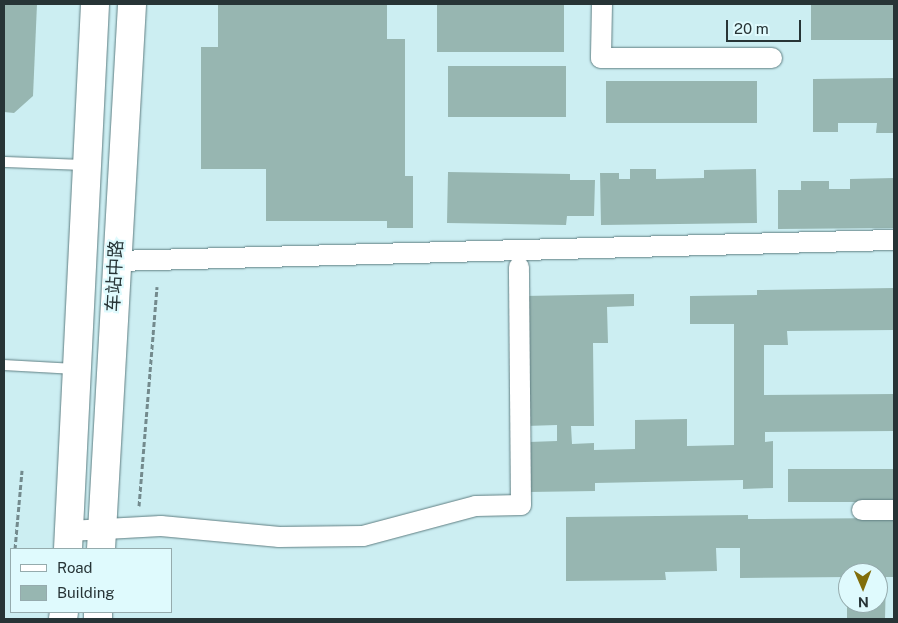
<!DOCTYPE html>
<meta charset="utf-8">
<style>
body{margin:0}
#map{position:relative;width:898px;height:623px;overflow:hidden;background:#cceef2;font-family:"Public Sans","Noto Sans SC",sans-serif}
div>[style]{position:absolute}
[style*='--x']{left:calc(var(--x)*1px);top:calc(var(--y)*1px);width:calc(var(--w)*1px);rotate:calc(var(--a)*1deg)}
.building>*{inset:0;background:#97b6b1;transform-origin:0 0}
.path>*{height:3px;margin-top:-1.5px;transform-origin:0;background:repeating-linear-gradient(90deg,#738a8d 0 5px,transparent 0 7.5px)}
.roads{filter:drop-shadow(0 0 1px #5f7e82) drop-shadow(0 0 1px #5f7e82)}
.lane>*{height:10px;margin:-5px;padding:0 5px;transform-origin:5px;border-radius:5px;background:#fff}
.street>*{height:20px;margin:-10px;padding:0 10px;transform-origin:10px;border-radius:10px;background:#fff}
.primary>*{height:28px;margin:-14px;padding:0 14px;transform-origin:14px;border-radius:14px;background:#fff}
span{translate:-50% -50%;white-space:nowrap;text-align:center;line-height:1.15;-webkit-text-stroke:4.5px #dffafd;paint-order:stroke}
.street-label{font-size:18px;color:#273436}
.frame{position:absolute;inset:0;border:5px solid #273436;pointer-events:none}
.legend{position:absolute;left:10px;top:548px;width:162px;height:65px;box-sizing:border-box;background:#dffafd;border:1px solid #95abad;margin:0;padding:6px 9px;list-style:none;font-size:15px;color:#273436}
.legend li{display:flex;align-items:center;gap:10px;height:25px}
.legend b{width:25px;border:1px solid #95abad}
.north{position:absolute;left:838px;top:563px;width:50px;height:50px;box-sizing:border-box;background:#dffafd;border:1px solid #95abad;border-radius:50%;rotate:179deg;font-size:14px;font-weight:700;line-height:20px;text-align:center;color:#273436}
.north::after{content:'';display:block;margin:auto;width:18px;height:22px;background:#816e0b;clip-path:polygon(50% 0,100% 100%,50% 72%,0 100%)}
.scale{position:absolute;left:726px;top:20px;width:75px;height:22px;box-sizing:border-box;border:2px solid #273436;border-top:0;padding-left:6px;font-size:15px;line-height:18px;white-space:nowrap;color:#273436;-webkit-text-stroke:4px #dffafd;paint-order:stroke}
</style>
<div id="map">
<div class="building">
<div style="clip-path:polygon(4px 4px,37px 4px,33px 96px,14px 113px,4px 112px)"></div>
<div style="clip-path:polygon(218px 4px,387px 4px,387px 39px,405px 39px,405px 176px,413px 176px,413px 228px,387px 228px,387px 221px,266px 221px,266px 169px,201px 169px,201px 47px,218px 47px)"></div>
<div style="left:437px;top:4px;width:127px;height:48px"></div>
<div style="left:811px;top:4px;width:83px;height:36px"></div>
<div style="left:448px;top:66px;width:118px;height:51px"></div>
<div style="clip-path:polygon(894px 78px,894px 133px,876px 133px,877px 123px,838px 123px,838px 132px,813px 132px,813px 79px)"></div>
<div style="left:606px;top:81px;width:151px;height:42px"></div>
<div style="clip-path:polygon(630px 169px,656px 169px,656px 179px,704px 178px,704px 170px,756px 169px,757px 223px,601px 225px,600px 173px,619px 173px,619px 179px,630px 179px)"></div>
<div style="clip-path:polygon(448px 172px,570px 174px,570px 180px,595px 180px,594px 216px,567px 216px,566px 225px,447px 223px)"></div>
<div style="clip-path:polygon(894px 178px,894px 228px,778px 229px,778px 190px,801px 190px,801px 181px,829px 181px,829px 189px,850px 189px,850px 179px)"></div>
<div style="clip-path:polygon(894px 288px,894px 330px,787px 331px,788px 345px,764px 345px,764px 395px,894px 394px,894px 431px,765px 432px,765px 442px,773px 441px,773px 488px,743px 489px,743px 480px,595px 483px,595px 491px,529px 492px,529px 442px,557px 441px,557px 425px,526px 426px,524px 296px,634px 294px,634px 306px,607px 307px,608px 343px,593px 343px,594px 426px,571px 426px,572px 444px,594px 443px,594px 450px,635px 449px,635px 420px,687px 419px,687px 446px,734px 445px,734px 324px,690px 324px,690px 296px,757px 295px,757px 290px)"></div>
<div style="left:894px;top:469px;width:33px;height:106px;rotate:90deg"></div>
<div style="clip-path:polygon(748px 515px,748px 519px,894px 518px,894px 577px,886px 577px,885px 619px,847px 619px,847px 603px,878px 603px,878px 573px,848px 573px,848px 577px,740px 578px,740px 548px,716px 548px,717px 571px,665px 572px,666px 580px,566px 581px,566px 517px)"></div>
</div>
<div class="path">
<div style="--x:139;--y:506;--w:220;--a:-85.3"></div>
<div style="--x:15;--y:549;--w:79;--a:-84.9"></div>
</div>
<div class="roads">
<div class="lane">
<div style="--x:4;--y:162;--w:81;--a:2.1"></div>
<div style="--x:4;--y:365;--w:71;--a:3.2"></div>
</div>
<div class="street">
<div style="--x:602;--y:4;--w:54;--a:91.1"></div>
<div style="--x:601;--y:58;--w:171;--a:0"></div>
<div style="--x:116;--y:261;--w:778;--a:-1.55"></div>
<div style="--x:862;--y:510;--w:32;--a:0"></div>
<div style="--x:69;--y:531;--w:92;--a:-3.1"></div>
<div style="--x:161;--y:526;--w:119;--a:5.3"></div>
<div style="--x:279;--y:537;--w:84;--a:-0.7"></div>
<div style="--x:363;--y:536;--w:117;--a:-14.9"></div>
<div style="--x:476;--y:506;--w:45;--a:-1.3"></div>
<div style="--x:521;--y:505;--w:238;--a:-90.5"></div>
</div>
<div class="primary">
<div style="--x:68;--y:549;--w:546;--a:-87.16"></div>
<div style="--x:101;--y:549;--w:546;--a:-86.74"></div>
<div style="--x:63;--y:619;--w:7;--a:-82"></div>
<div style="--x:98;--y:619;--w:7;--a:-90"></div>
</div>
</div>
<div class="street-label">
<span style="left:115px;top:276px;rotate:-87deg">车站中路</span>
</div>
<div class="frame"></div>
<ul class="legend">
<li><b style="height:6px;background:#fff"></b>Road</li>
<li><b style="height:14px;background:#97b6b1"></b>Building</li>
</ul>
<div class="north">N</div>
<div class="scale">20 m</div>
</div>
